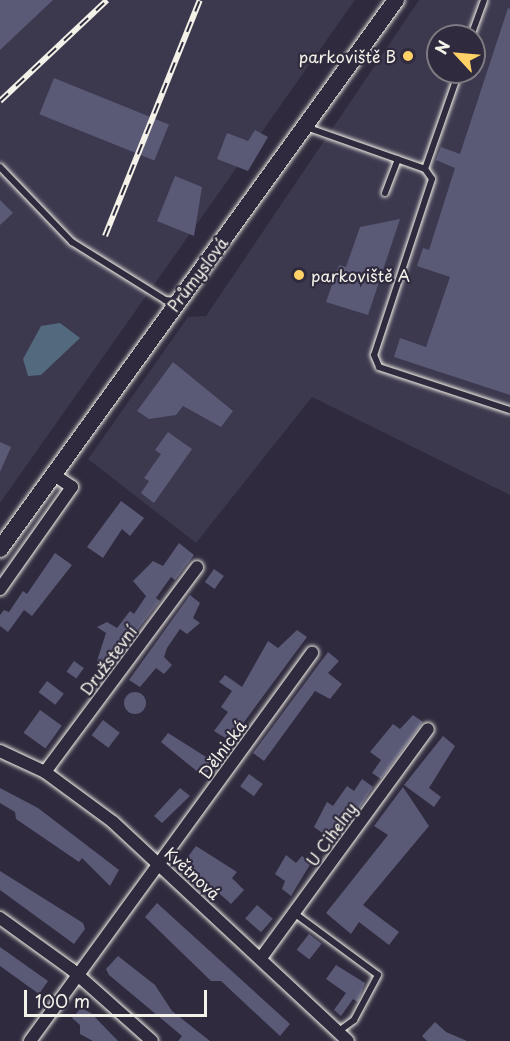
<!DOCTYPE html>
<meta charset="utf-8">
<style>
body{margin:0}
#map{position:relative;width:510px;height:1041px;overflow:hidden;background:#2f2a3d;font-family:"Playpen Sans",sans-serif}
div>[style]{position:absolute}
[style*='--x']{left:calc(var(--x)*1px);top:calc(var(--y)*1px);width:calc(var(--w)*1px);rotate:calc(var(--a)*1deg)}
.built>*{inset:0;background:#3c384e}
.water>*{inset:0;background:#52697e}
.building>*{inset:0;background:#5a5a77;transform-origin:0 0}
.round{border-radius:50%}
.roads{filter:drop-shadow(0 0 2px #f4f1e8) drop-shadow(0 0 2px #f4f1e8)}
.lane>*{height:6px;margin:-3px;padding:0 3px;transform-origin:3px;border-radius:3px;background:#2f2a3d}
.street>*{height:12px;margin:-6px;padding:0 6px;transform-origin:6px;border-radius:6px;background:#2f2a3d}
.secondary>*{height:16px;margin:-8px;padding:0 8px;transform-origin:8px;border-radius:8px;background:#2f2a3d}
.rail>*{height:6px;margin-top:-3px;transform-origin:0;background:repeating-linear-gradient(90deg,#2f2a3d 0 11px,#f4f1e8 0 22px);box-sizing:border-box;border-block:2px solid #f4f1e8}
.dots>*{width:16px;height:16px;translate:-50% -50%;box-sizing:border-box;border:3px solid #2f2a3d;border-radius:50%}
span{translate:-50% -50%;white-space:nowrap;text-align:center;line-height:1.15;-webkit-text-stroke:4.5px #2f2a3d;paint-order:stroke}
.poi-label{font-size:16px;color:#f4f1e8}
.right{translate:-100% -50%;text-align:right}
.left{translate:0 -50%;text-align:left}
.street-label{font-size:16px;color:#f4f1e8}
.north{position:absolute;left:426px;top:24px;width:60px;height:60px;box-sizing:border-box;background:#2f2a3d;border:2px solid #7e7a81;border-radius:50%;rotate:296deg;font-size:16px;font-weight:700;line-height:24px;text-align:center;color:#f4f1e8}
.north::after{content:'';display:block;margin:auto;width:21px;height:27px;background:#ffd166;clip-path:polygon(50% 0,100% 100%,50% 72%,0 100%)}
.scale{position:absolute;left:24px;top:990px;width:183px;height:27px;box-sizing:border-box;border:3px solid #f4f1e8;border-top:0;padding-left:8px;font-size:18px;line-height:21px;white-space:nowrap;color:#f4f1e8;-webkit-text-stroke:4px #2f2a3d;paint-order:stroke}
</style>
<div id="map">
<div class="built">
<div style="clip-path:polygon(0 0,355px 0,0 503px)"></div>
<div style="clip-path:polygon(evenodd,419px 0,510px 0,510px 495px,312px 397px,196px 543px,88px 459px,188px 317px,206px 316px,419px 0,438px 36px,474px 36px,474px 72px,438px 72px,438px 36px)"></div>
</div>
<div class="water">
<div style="clip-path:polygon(60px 323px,80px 338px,41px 375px,28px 376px,23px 359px,41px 326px)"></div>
</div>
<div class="building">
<div style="clip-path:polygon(0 0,53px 0,0 50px)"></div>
<div style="clip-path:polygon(508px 8px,510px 9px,510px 395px,394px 357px,400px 338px,426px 347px,450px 277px,417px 266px,423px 248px,429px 250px,455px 168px,436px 160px,441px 147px,460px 154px)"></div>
<div style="left:54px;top:78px;width:124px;height:39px;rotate:22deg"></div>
<div style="clip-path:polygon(255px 130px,268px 137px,248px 171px,217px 159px,227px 133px,248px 141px)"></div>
<div style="clip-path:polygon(175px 176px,202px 187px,194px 236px,157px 221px)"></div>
<div style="clip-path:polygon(0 200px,13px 213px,0 225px)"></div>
<div style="clip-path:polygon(400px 219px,368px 315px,326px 302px,339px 265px,346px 267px,360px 227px)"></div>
<div style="clip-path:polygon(173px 362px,233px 411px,221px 427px,183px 406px,176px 415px,149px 419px,137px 411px)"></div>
<div style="clip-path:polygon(168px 432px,192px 449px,154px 503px,141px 493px,149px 481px,144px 478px,161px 454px,155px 450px)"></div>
<div style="clip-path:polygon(0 442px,11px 447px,0 472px)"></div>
<div style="clip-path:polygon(121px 501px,144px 518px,130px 536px,122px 529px,103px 558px,87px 547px)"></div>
<div style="clip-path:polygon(179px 543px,194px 555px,175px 580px,171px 577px,156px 598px,160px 601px,108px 668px,97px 661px,106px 633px,97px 627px,107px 622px,117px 628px,130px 611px,134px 614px,146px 596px,133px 581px,153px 561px,163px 566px)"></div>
<div style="clip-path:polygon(55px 553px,72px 565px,32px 616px,24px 610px,8px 632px,0 626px,0 615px,4px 610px,9px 612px,23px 591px,27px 594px)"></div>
<div style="left:214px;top:569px;width:12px;height:16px;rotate:35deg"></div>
<div style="clip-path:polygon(190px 595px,200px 603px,193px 618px,200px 623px,187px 634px,180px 629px,167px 648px,164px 657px,172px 665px,164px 674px,156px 668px,140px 687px,129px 680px)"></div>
<div style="clip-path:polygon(297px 630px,307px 637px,230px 741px,214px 731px,228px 712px,221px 707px,232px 691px,219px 682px,225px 675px,242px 687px,268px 641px,278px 648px)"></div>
<div style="clip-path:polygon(328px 652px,339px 661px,328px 673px,342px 684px,330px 699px,315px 691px,264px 761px,253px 753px)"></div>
<div style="left:74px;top:661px;width:12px;height:13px;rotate:35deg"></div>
<div style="left:47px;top:681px;width:21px;height:14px;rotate:37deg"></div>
<div class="round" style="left:124px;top:692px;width:22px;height:22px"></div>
<div style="left:40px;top:710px;width:27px;height:28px;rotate:36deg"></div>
<div style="clip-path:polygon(413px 715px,423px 722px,381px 779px,372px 773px,381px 760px,370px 752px,393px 724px,400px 729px)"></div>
<div style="left:103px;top:720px;width:21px;height:19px;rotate:37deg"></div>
<div style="clip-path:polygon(168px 733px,214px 762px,204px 777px,161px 742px)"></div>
<div style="clip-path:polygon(443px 736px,455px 746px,429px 788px,441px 797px,434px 807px,404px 785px)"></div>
<div style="left:249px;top:774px;width:17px;height:15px;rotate:36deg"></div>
<div style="clip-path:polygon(362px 779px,373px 787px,355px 815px,348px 811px,328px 837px,314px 827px,327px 802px,333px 806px,347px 786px,354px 791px)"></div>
<div style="clip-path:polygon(403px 787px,429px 826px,363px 905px,399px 932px,389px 945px,359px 922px,351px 934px,326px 913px,388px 835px,374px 826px)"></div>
<div style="clip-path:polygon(0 788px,38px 808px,119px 870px,110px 886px,82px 858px,79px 862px,16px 819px,15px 812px,0 803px)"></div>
<div style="clip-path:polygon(180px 788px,190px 796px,162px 823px,154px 816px)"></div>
<div style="clip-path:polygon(196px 846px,237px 872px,232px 878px,244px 890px,231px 904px,184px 862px)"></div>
<div style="clip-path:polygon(286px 855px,296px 863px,302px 856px,311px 863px,291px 896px,282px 889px,285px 881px,275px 874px)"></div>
<div style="clip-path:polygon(0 871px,83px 923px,85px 929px,74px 944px,0 890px)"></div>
<div style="clip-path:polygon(157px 903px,290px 1024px,280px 1036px,221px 981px,211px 981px,145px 917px)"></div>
<div style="left:257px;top:905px;width:21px;height:18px;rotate:41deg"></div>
<div style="left:309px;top:934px;width:16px;height:20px;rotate:38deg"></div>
<div style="clip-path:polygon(0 947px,48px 981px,39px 994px,0 966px)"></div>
<div style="clip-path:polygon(118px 956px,155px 985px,172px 1011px,210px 1041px,178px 1041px,182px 1036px,109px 975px,106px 969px)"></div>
<div style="clip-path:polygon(336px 965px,365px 983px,358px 1002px,353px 999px,341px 1016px,334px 1010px,346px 993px,326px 979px)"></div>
<div style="clip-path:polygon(81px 1008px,91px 1013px,118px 1041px,93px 1041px,80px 1034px,80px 1025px,72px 1018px)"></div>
<div style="clip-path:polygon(435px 1022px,446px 1032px,467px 1041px,427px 1041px,422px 1036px)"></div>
</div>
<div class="roads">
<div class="lane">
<div style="--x:471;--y:36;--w:38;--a:-70"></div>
<div style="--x:306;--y:127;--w:126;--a:19.4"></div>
<div style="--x:425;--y:169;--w:12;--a:55"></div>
<div style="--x:432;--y:179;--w:185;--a:108.2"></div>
<div style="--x:374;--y:355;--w:13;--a:67"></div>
<div style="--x:379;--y:367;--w:138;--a:18.2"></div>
<div style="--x:0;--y:167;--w:104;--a:46.2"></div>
<div style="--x:72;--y:242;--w:110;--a:31.9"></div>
<div style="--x:165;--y:300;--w:10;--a:6"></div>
<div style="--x:425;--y:169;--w:103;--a:-70.7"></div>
<div style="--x:385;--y:193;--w:36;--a:-69"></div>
<div style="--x:294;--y:913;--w:104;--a:36.4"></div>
<div style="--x:378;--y:975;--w:51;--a:118.1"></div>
<div style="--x:354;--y:1020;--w:17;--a:144"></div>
</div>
<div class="street">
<div style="--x:0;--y:589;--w:125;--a:-54.8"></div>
<div style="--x:72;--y:487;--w:23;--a:-146"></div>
<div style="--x:0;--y:751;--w:50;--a:25"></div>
<div style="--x:45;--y:772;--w:84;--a:36.3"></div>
<div style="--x:113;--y:822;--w:321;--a:43"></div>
<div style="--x:45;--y:772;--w:255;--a:-53.4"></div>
<div style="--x:0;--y:918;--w:87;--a:35.7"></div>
<div style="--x:71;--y:969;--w:108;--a:41.6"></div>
<div style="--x:261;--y:958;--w:283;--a:-53.9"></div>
<div style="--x:30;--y:1041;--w:480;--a:-54"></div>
</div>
<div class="secondary">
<div style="--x:0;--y:549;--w:677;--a:-54.2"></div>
</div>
</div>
<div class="rail">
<div style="--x:0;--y:101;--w:147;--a:-43.3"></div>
<div style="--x:105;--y:236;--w:254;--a:-68.1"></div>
</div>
<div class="dots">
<div style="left:408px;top:56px;background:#ffd166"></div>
<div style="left:299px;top:275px;background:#ffd166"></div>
</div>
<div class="poi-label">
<span class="right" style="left:396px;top:56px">parkoviště B</span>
<span class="left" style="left:311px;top:275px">parkoviště A</span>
</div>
<div class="street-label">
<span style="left:197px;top:274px;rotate:-53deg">Průmyslová</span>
<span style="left:108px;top:660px;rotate:-53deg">Družstevní</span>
<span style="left:222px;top:749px;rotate:-54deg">Dělnická</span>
<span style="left:331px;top:834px;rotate:-54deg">U Cihelny</span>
<span style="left:193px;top:873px;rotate:43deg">Květnová</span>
</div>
<div class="north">N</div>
<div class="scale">100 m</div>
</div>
